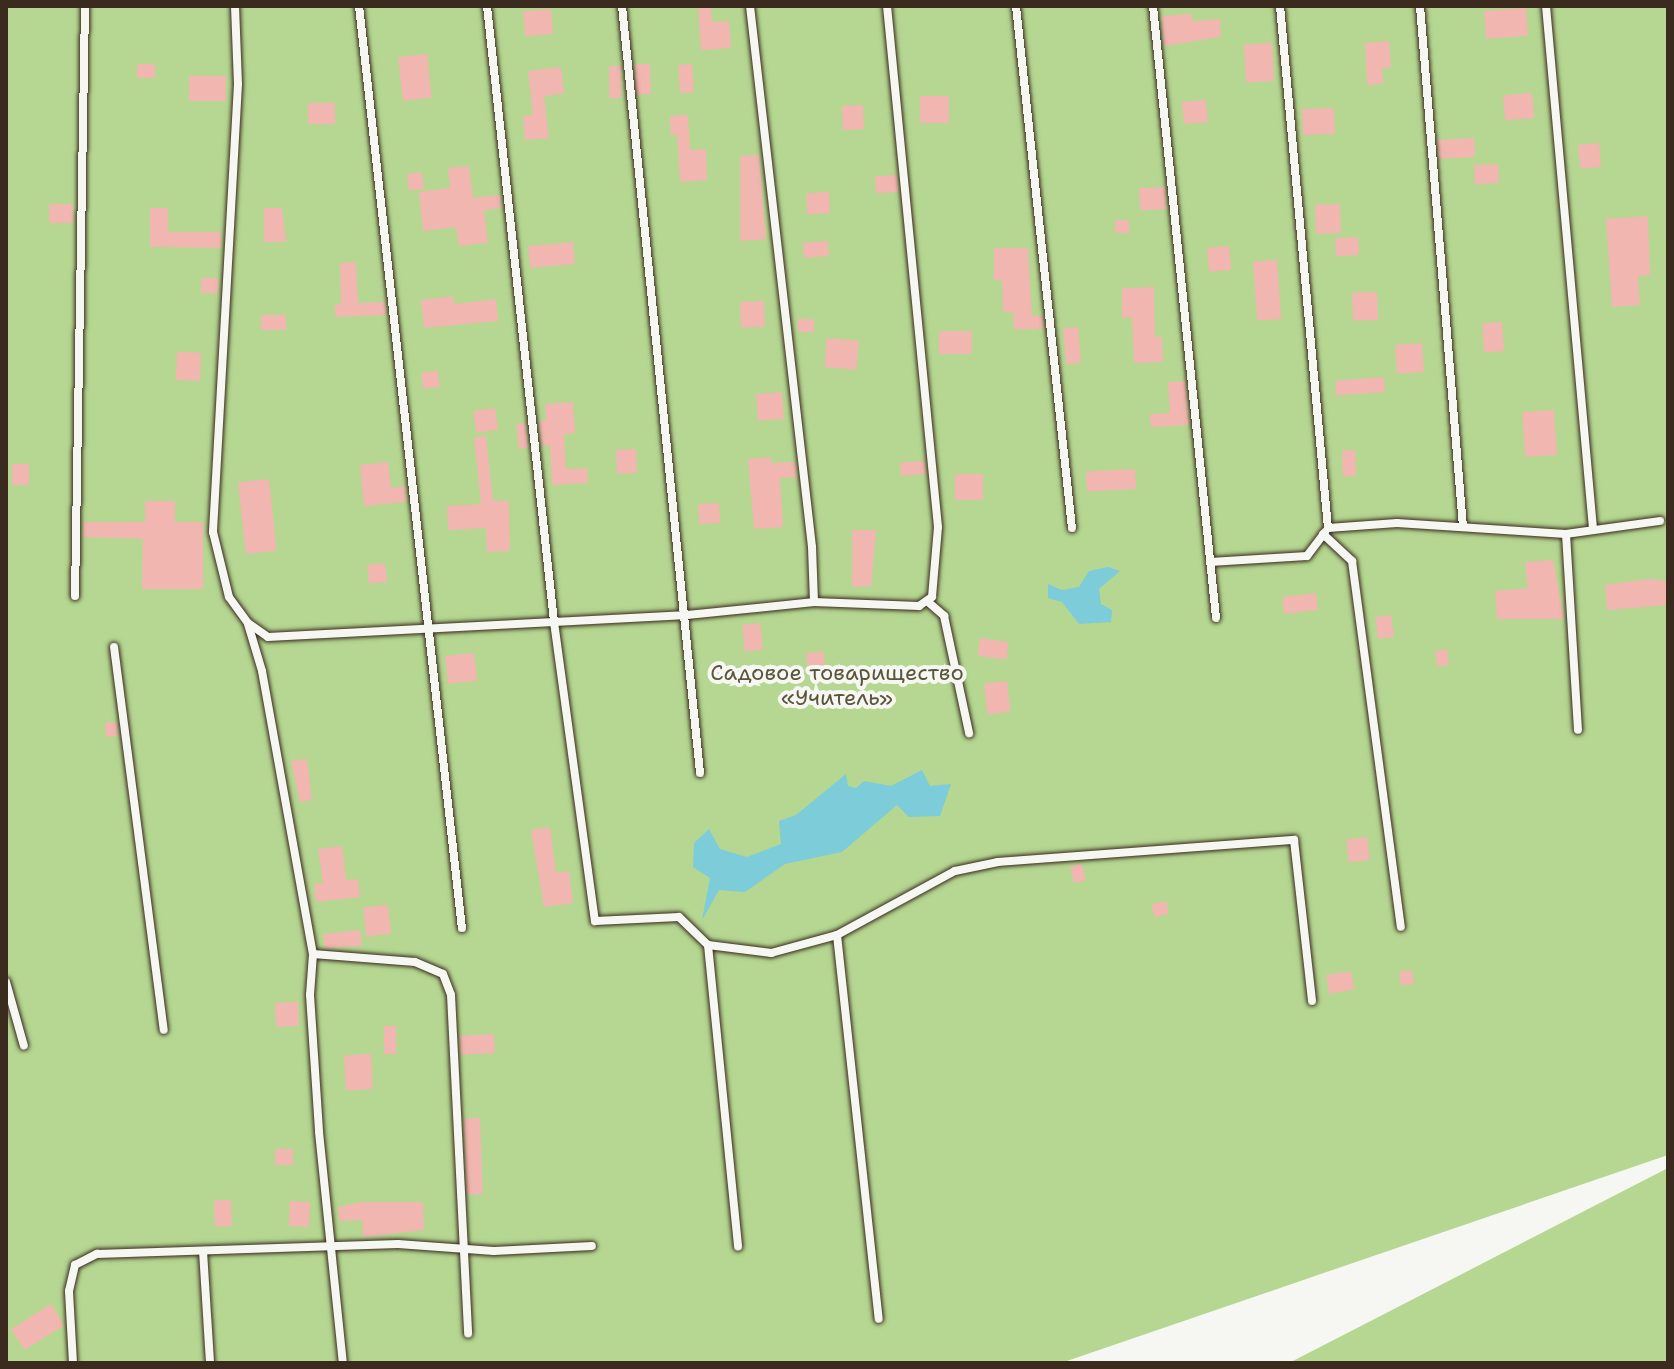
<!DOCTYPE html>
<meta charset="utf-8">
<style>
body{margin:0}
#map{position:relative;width:1674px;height:1369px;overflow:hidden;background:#f6f6f2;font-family:"Shantell Sans",sans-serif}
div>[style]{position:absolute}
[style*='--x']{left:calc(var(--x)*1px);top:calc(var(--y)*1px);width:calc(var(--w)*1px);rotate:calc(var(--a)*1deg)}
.green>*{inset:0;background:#b5d791}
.water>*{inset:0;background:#7cccd9}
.building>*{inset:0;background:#f1b6af;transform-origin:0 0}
.roads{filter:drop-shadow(0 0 2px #3b2a1e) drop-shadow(0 0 2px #3b2a1e)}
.lane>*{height:8px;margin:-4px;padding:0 4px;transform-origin:4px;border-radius:4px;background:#f6f6f2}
span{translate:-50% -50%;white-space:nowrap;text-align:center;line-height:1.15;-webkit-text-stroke:8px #f6f6f2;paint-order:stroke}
.park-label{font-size:22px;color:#5a553b}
.frame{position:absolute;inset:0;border:8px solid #3b2a1e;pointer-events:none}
</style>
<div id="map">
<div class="green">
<div style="clip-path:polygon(6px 6px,1668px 6px,1668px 1155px,1061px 1363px,6px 1363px)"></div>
<div style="clip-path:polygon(1668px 1168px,1668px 1363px,1289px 1363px)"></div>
</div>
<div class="water">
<div style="clip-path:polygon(1108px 567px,1120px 571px,1099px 589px,1101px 604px,1112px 610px,1111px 622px,1079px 624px,1062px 602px,1048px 598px,1048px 584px,1062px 590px,1079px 587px,1089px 571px)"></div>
<div style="clip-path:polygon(922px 770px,930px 786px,951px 784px,940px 816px,909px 817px,897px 805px,842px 852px,785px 864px,745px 892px,719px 890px,702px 920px,710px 878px,693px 867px,694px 843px,709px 829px,720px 849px,747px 857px,781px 844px,779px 821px,796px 815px,846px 774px,848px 786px,856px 788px,864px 781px,891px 786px)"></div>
</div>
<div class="building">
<div style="clip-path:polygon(698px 6px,711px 6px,712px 22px,729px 21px,731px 48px,701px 50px)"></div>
<div style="left:1526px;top:8px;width:28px;height:42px;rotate:86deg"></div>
<div style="left:551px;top:9px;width:25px;height:28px;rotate:85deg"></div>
<div style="clip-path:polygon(1192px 14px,1192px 21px,1220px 19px,1221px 37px,1164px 46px,1162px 16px)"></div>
<div style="clip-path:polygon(1389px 41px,1391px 68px,1382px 68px,1383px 84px,1367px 85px,1365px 43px)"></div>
<div style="left:1272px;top:43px;width:38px;height:28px;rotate:87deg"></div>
<div style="left:427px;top:54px;width:44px;height:29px;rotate:84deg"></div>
<div style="left:137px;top:64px;width:18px;height:14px"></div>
<div style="left:650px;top:64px;width:30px;height:15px;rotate:88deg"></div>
<div style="left:692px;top:64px;width:28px;height:14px;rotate:86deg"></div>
<div style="left:609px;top:66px;width:12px;height:32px"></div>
<div style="clip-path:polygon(561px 67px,564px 94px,544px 96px,549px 138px,525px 140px,523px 116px,533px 115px,528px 71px)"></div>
<div style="left:189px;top:76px;width:37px;height:25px"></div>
<div style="left:1532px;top:93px;width:25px;height:29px;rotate:85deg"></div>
<div style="left:949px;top:96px;width:27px;height:29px;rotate:90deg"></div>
<div style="left:1206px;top:100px;width:22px;height:24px;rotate:85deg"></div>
<div style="left:308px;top:103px;width:27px;height:21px"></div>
<div style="left:863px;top:105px;width:24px;height:21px;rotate:88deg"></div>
<div style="left:1334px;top:108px;width:26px;height:32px;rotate:88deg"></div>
<div style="clip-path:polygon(688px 115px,690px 150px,706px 149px,707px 180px,680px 182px,677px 134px,671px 135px,670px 116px)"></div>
<div style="left:1474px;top:138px;width:19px;height:36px;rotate:87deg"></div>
<div style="left:1599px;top:143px;width:24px;height:21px;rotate:85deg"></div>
<div style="clip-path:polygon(759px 155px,766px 239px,740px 241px,740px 156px)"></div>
<div style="left:1498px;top:164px;width:19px;height:24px;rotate:87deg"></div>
<div style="clip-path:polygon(469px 166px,473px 198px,500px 195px,501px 208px,484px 210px,488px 243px,459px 246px,456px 227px,423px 231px,419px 192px,450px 188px,448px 168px)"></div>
<div style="left:422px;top:172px;width:17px;height:15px;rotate:83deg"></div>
<div style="left:897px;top:175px;width:17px;height:22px;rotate:87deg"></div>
<div style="left:1165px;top:187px;width:22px;height:26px;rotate:87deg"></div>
<div style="left:829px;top:192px;width:21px;height:23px;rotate:87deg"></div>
<div style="left:49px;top:204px;width:24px;height:19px"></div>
<div style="left:1340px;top:204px;width:29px;height:25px;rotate:88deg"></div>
<div style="clip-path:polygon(150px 208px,168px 208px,168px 232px,221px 232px,221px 248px,150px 247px)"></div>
<div style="clip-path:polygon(264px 208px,282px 208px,286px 242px,264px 242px)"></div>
<div style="clip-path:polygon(1648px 216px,1650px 275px,1638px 276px,1640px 305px,1612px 307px,1606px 219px)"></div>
<div style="left:1115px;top:220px;width:14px;height:13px"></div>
<div style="left:1358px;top:237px;width:18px;height:23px;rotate:87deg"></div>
<div style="left:828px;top:241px;width:15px;height:25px;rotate:86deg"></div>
<div style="left:573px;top:242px;width:22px;height:45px;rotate:85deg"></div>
<div style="left:1229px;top:246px;width:24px;height:22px;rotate:85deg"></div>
<div style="clip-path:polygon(994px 248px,1028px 248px,1032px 316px,1042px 316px,1044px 329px,1014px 329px,1013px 312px,1003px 312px,1002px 280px,994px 280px)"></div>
<div style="left:1277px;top:260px;width:59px;height:24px;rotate:86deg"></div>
<div style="clip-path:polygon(356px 262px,358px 303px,385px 302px,386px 315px,335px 317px,335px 304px,341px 304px,340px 263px)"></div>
<div style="left:201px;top:278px;width:17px;height:15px"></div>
<div style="clip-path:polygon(1154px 287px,1155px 337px,1162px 337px,1163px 362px,1134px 363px,1132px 317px,1122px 318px,1122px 288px)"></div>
<div style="left:1377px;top:292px;width:28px;height:25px;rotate:88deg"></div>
<div style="clip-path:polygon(453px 296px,454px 304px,496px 299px,498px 321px,424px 328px,421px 300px)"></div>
<div style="left:764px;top:301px;width:26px;height:24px;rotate:88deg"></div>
<div style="left:261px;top:315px;width:25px;height:15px"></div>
<div style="left:814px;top:319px;width:13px;height:16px;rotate:90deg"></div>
<div style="left:1502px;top:322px;width:29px;height:20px;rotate:86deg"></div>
<div style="left:1078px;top:327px;width:36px;height:15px;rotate:85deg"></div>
<div style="left:939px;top:331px;width:33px;height:23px"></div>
<div style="left:827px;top:338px;width:32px;height:29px;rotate:5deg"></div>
<div style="left:1422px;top:343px;width:29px;height:27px;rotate:86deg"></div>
<div style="left:177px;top:352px;width:24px;height:28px;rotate:2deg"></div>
<div style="left:438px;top:371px;width:16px;height:17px;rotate:83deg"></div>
<div style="left:1384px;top:377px;width:15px;height:49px;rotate:86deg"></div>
<div style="clip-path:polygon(1185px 381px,1189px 425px,1151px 427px,1150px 414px,1170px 413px,1168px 382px)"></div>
<div style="left:782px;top:392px;width:27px;height:26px;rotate:86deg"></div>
<div style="clip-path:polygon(573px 402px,575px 433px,564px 434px,566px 469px,587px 468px,588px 483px,552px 485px,550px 445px,542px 446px,539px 421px,546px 420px,545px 404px)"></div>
<div style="left:495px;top:408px;width:22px;height:22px;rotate:82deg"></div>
<div style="left:1554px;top:410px;width:45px;height:32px;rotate:86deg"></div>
<div style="left:525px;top:423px;width:25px;height:9px;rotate:83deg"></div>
<div style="clip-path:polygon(486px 436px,493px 501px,509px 501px,510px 551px,487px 552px,486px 528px,448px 530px,447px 506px,481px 504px,474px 438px)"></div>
<div style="left:636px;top:449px;width:24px;height:20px;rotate:88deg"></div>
<div style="left:1355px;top:450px;width:26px;height:13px;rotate:88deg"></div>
<div style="clip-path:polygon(771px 457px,771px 463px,795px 462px,797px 477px,780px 478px,783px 527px,754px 529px,748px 459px)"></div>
<div style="left:925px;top:461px;width:13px;height:25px;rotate:86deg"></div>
<div style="clip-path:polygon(388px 462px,391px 488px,405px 486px,406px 502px,364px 506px,360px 465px)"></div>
<div style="left:12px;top:464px;width:17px;height:21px"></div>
<div style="left:1135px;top:469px;width:20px;height:49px;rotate:87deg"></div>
<div style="left:983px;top:474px;width:26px;height:28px;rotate:90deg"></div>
<div style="left:269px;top:479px;width:72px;height:31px;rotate:84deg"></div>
<div style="clip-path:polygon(145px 501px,175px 501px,175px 522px,203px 522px,203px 589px,142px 589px,143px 539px,83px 537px,84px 522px,145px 522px)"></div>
<div style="left:719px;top:503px;width:20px;height:21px;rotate:87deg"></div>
<div style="clip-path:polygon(852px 530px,876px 530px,871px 586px,852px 587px)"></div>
<div style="clip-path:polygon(1553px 560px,1564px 619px,1497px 619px,1495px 591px,1528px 588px,1525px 562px)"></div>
<div style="left:385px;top:563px;width:19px;height:18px;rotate:84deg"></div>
<div style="clip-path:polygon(1649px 579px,1668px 581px,1668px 605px,1607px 610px,1605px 585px)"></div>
<div style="left:1316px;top:593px;width:17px;height:34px;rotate:83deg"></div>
<div style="left:1391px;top:615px;width:22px;height:16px;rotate:82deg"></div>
<div style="left:760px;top:623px;width:27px;height:18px;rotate:84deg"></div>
<div style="left:980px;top:638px;width:29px;height:18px;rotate:8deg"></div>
<div style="left:1447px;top:649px;width:16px;height:12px;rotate:83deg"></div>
<div style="left:823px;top:651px;width:16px;height:17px;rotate:83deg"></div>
<div style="left:474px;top:653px;width:28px;height:29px;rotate:84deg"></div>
<div style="left:1007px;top:681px;width:31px;height:23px;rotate:84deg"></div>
<div style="left:117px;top:722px;width:14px;height:12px;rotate:86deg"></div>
<div style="clip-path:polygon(307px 759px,312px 800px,300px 802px,291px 761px)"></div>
<div style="clip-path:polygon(550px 827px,556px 873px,569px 871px,573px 903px,544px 907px,531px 830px)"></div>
<div style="left:1367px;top:837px;width:23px;height:21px;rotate:83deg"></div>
<div style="clip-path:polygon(342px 846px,346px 880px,358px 879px,360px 897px,316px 902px,314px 884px,323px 883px,318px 849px)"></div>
<div style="left:1082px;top:864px;width:17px;height:12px;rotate:77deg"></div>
<div style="left:1166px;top:901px;width:13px;height:15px;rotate:77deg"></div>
<div style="left:388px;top:905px;width:29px;height:25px;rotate:84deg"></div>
<div style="clip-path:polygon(360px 930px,362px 946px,325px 948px,323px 934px)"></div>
<div style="left:1412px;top:970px;width:14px;height:13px;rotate:82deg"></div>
<div style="left:1351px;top:971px;width:19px;height:25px;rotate:81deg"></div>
<div style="left:298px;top:1002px;width:24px;height:23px;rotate:88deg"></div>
<div style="left:384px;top:1026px;width:12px;height:28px"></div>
<div style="left:494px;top:1034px;width:19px;height:34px;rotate:87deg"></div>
<div style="left:371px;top:1054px;width:35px;height:27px;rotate:87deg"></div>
<div style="left:480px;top:1118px;width:76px;height:16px;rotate:88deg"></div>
<div style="left:293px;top:1149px;width:16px;height:18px;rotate:90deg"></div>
<div style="left:231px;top:1200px;width:26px;height:17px;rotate:88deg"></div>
<div style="left:290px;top:1201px;width:20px;height:25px;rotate:3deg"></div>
<div style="clip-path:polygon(361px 1202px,423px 1202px,424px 1230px,363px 1237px,362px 1220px,339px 1221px,338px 1207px)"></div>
<div style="left:51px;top:1304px;width:25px;height:47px;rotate:58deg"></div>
</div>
<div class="roads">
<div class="lane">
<div style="--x:235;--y:6;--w:78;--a:87.8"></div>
<div style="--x:238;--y:84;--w:449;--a:93.2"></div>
<div style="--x:213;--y:532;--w:67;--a:76.2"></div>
<div style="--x:229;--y:597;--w:32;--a:54"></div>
<div style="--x:248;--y:623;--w:24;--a:35"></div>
<div style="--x:268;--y:637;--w:420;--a:-3"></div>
<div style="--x:687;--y:615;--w:128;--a:-5.8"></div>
<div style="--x:814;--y:602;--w:105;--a:2.2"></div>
<div style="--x:919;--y:606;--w:16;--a:-35"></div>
<div style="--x:932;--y:597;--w:70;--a:-85.1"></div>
<div style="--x:938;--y:527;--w:523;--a:-95.59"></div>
<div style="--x:359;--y:6;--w:928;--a:83.63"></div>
<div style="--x:487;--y:6;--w:620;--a:83.79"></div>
<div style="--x:554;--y:622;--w:302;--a:82.2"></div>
<div style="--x:595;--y:921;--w:84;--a:-2.7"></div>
<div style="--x:679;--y:917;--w:40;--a:44"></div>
<div style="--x:708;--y:945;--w:64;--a:7.2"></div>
<div style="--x:771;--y:953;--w:68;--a:-15.3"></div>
<div style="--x:837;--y:935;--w:134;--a:-28.5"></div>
<div style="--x:955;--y:871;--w:44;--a:-11.8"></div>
<div style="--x:998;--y:862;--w:297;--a:-4.3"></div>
<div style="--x:1294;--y:840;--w:162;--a:83.6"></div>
<div style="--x:622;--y:6;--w:771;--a:84.19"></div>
<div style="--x:750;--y:6;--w:545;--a:83.46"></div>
<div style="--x:812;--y:547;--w:55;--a:87.9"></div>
<div style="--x:1016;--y:6;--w:525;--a:83.88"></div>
<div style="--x:1153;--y:6;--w:615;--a:84.12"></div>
<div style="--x:1280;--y:6;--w:524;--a:84.75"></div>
<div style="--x:1328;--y:528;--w:69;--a:-4.1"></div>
<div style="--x:1397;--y:523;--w:169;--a:3.7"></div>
<div style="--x:1566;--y:534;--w:196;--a:86.5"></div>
<div style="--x:1420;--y:6;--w:523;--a:85.28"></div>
<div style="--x:1546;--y:6;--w:525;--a:84.86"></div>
<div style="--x:1323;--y:534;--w:40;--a:43"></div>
<div style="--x:1352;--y:561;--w:369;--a:82.4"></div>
<div style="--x:1566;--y:534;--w:95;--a:-7.9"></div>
<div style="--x:1210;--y:562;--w:97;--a:-3.5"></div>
<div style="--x:1307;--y:556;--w:30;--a:-53"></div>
<div style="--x:75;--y:596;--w:590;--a:-89.03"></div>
<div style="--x:927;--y:601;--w:23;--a:41"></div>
<div style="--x:944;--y:616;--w:120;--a:77.9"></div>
<div style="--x:248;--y:624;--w:49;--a:73.4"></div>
<div style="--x:262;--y:671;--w:288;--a:79.8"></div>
<div style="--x:313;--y:954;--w:41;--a:94.2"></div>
<div style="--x:310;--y:995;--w:137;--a:86.2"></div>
<div style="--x:319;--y:1132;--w:232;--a:84.1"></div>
<div style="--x:114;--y:647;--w:386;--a:82.6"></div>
<div style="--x:837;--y:935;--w:386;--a:83.8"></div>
<div style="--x:708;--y:945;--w:303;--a:84.3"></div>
<div style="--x:313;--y:954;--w:102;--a:4.5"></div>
<div style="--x:415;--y:962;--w:30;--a:23"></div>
<div style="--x:443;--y:974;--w:22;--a:69"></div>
<div style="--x:451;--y:995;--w:339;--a:87.1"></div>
<div style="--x:6;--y:982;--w:66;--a:74.3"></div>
<div style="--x:203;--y:1251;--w:112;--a:86.4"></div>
<div style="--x:73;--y:1363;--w:72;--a:-93.2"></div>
<div style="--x:69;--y:1291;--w:27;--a:-77"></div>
<div style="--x:75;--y:1265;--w:25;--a:-27"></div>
<div style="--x:97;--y:1254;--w:301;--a:-1.9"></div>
<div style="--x:398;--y:1244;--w:96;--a:4.2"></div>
<div style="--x:494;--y:1251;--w:98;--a:-2.9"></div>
</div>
</div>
<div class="park-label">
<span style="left:837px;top:685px">Садовое товарищество<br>«Учитель»</span>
</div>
<div class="frame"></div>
</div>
